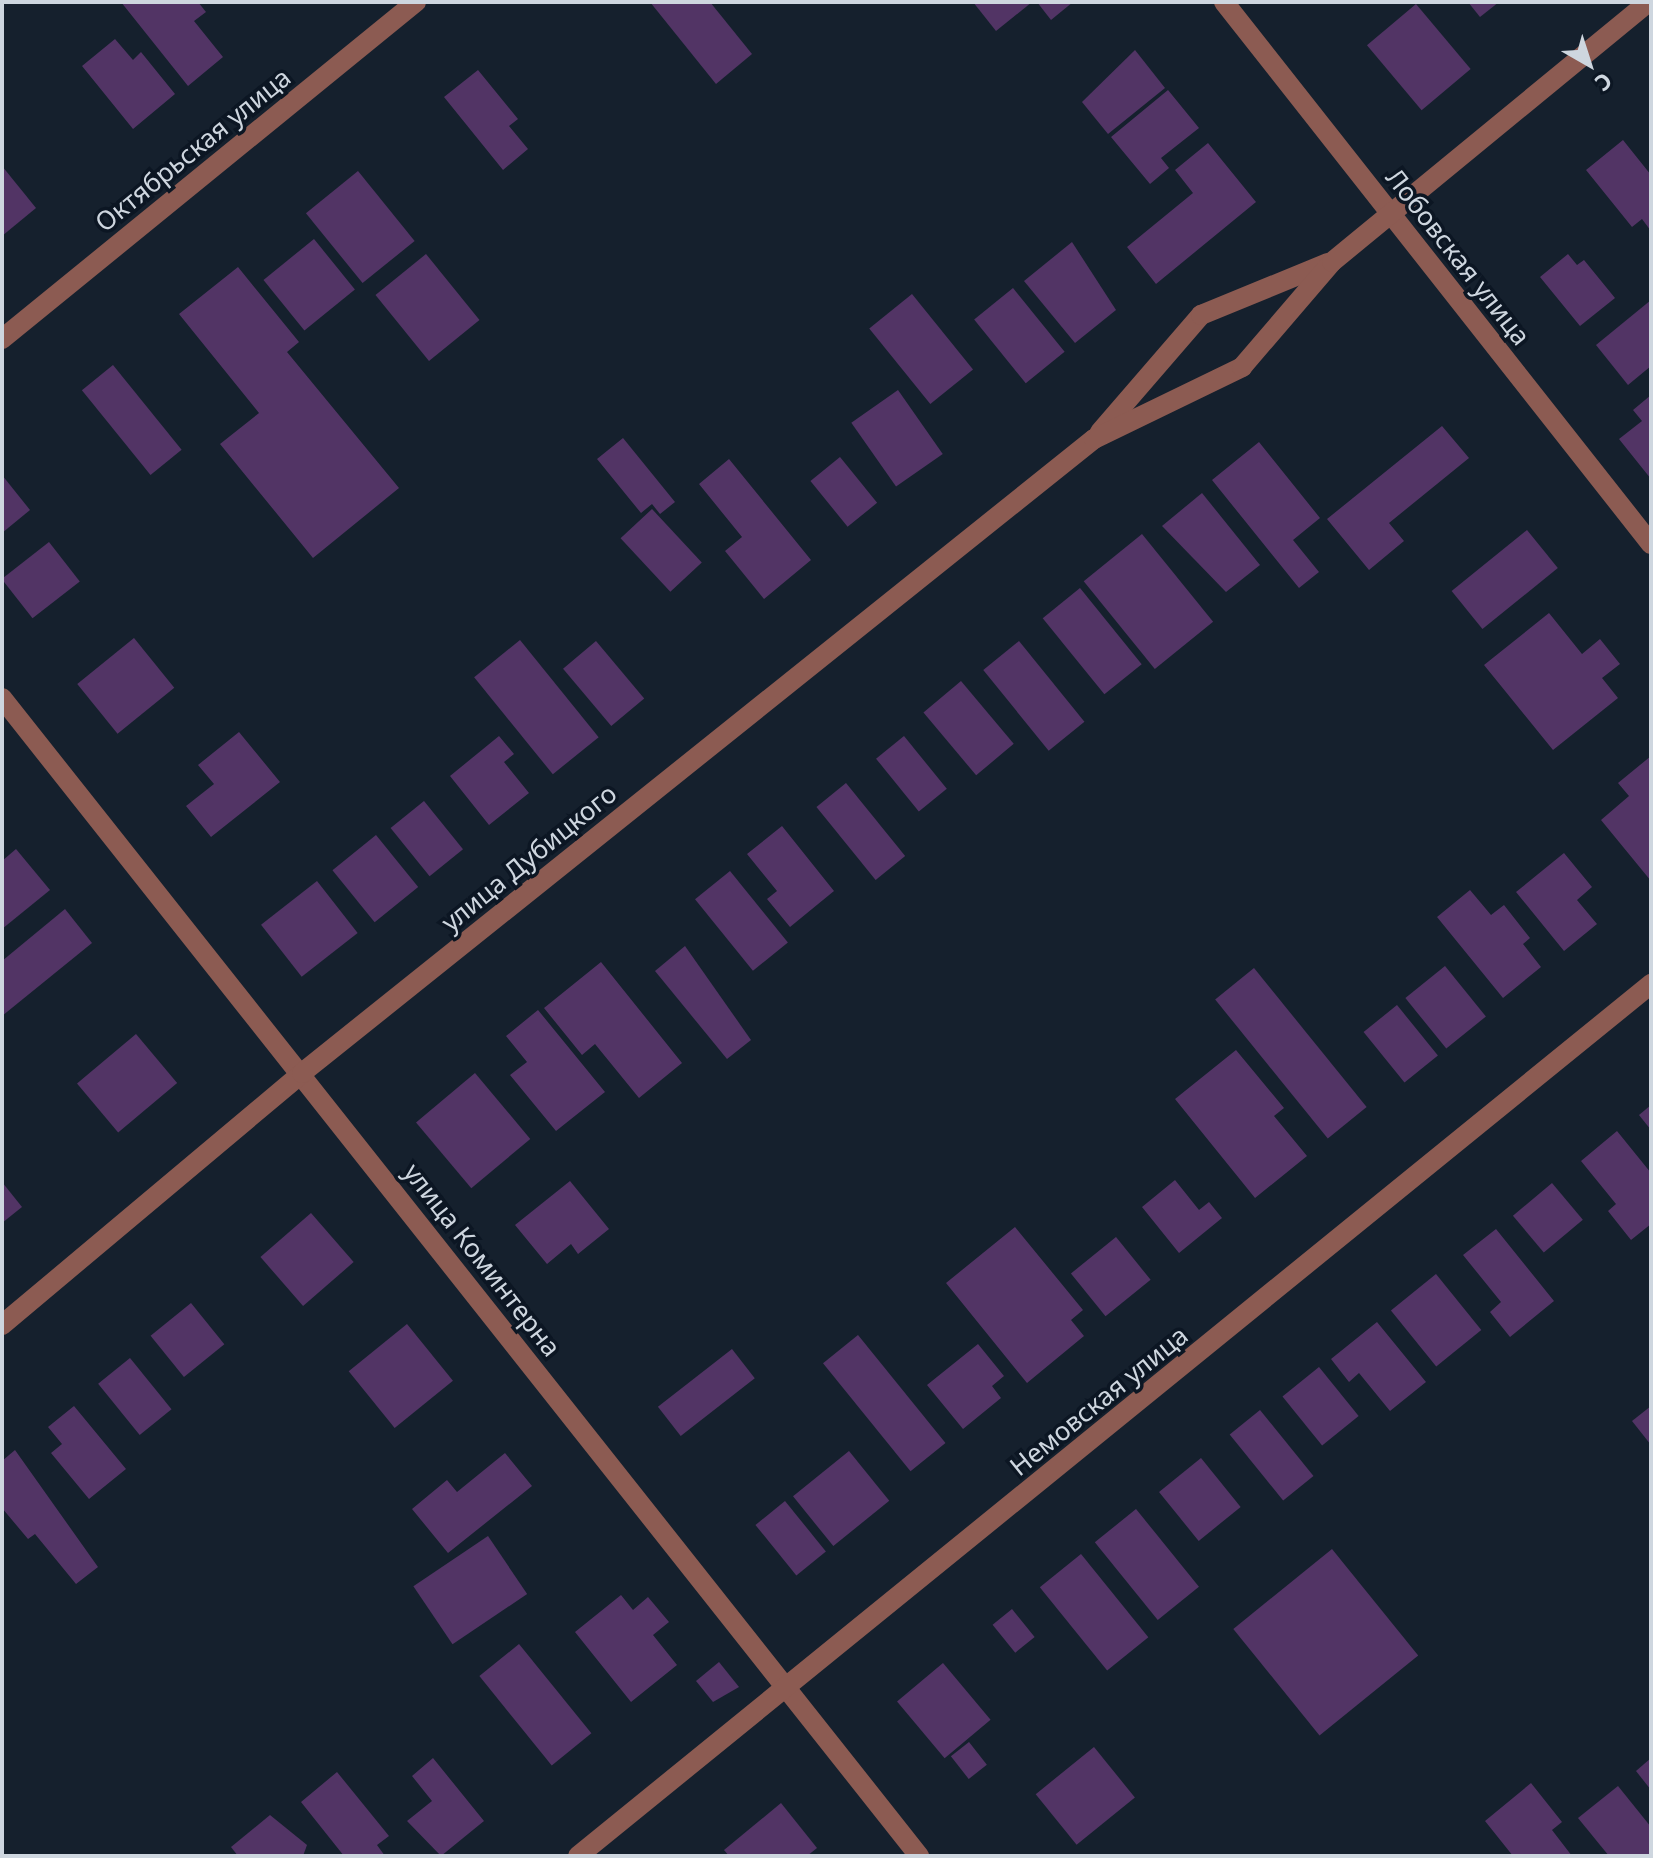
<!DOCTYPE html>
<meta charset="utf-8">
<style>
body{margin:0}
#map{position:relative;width:1653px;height:1858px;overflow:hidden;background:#15202d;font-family:"Noto Sans",sans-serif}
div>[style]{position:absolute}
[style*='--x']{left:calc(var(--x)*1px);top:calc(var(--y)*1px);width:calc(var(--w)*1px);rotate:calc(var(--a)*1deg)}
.building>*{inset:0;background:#523465;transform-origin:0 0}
.minor>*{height:20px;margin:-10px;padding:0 10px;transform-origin:10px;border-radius:10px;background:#8c5b52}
span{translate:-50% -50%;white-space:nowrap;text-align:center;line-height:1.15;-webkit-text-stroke:7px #0c1623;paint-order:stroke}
.street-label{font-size:26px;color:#ced6df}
.frame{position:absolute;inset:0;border:4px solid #ced6df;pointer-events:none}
.north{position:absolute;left:1549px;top:24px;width:80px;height:80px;-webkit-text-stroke:6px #0c1623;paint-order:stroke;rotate:141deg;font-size:22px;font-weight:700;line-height:32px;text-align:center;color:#ced6df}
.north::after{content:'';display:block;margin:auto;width:28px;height:36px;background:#ced6df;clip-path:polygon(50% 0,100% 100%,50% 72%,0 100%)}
</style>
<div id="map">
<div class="building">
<div style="clip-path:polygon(121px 2px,198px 2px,206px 12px,194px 21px,223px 57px,188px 86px)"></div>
<div style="clip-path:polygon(650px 2px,710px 2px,752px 54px,716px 84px)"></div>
<div style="clip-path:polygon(973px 2px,1032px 2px,996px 31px)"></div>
<div style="clip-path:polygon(1037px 2px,1073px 2px,1051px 20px)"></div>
<div style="clip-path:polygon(1468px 2px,1499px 2px,1480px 17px)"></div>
<div style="left:1416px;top:4px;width:85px;height:64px;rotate:50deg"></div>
<div style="clip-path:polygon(115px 39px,133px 60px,141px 52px,175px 94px,133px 129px,82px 66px)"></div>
<div style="clip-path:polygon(1135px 50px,1165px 88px,1108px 134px,1082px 102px)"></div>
<div style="clip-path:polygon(478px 70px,518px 119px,509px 126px,528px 149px,503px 170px,444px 97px)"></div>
<div style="clip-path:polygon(1168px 90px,1199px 128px,1161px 158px,1169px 168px,1150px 184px,1111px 137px)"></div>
<div style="clip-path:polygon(1623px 140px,1651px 175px,1651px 231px,1642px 219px,1632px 227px,1586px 170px)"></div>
<div style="clip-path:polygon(1208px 143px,1256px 202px,1156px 284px,1127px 247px,1193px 193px,1175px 170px)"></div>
<div style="clip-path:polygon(2px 166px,36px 208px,2px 236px)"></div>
<div style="left:358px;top:171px;width:90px;height:67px;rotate:51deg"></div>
<div style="left:314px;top:239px;width:65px;height:65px;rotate:51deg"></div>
<div style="clip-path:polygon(1072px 242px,1116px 310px,1075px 343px,1024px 281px)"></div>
<div style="left:426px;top:254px;width:85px;height:65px;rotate:51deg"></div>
<div style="clip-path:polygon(1568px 254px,1577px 265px,1584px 260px,1615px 298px,1580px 326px,1540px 277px)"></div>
<div style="clip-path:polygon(238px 267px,299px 342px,287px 352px,399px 488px,313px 558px,220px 444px,259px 413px,179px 314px)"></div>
<div style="left:1013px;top:288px;width:82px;height:50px;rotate:51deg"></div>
<div style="left:912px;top:294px;width:97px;height:55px;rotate:51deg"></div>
<div style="clip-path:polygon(1651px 300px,1651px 366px,1628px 385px,1596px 345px)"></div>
<div style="left:113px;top:365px;width:109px;height:40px;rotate:51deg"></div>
<div style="left:898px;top:390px;width:78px;height:57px;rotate:55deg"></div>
<div style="clip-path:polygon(1651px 395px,1651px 479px,1619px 439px,1642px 421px,1633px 410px)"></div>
<div style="clip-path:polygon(1442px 426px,1469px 458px,1389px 523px,1404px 541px,1369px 570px,1327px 519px)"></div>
<div style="clip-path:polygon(623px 438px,675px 502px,660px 514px,652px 504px,641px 513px,597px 459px)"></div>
<div style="clip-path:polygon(1259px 442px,1320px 518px,1293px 540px,1319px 572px,1299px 588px,1212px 480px)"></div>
<div style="left:840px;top:457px;width:59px;height:38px;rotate:51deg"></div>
<div style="clip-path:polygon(729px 459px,811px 560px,764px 599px,725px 551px,742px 537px,699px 484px)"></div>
<div style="clip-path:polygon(2px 475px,30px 510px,2px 533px)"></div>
<div style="clip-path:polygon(1202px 493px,1260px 565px,1226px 592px,1162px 526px)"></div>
<div style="left:652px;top:509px;width:73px;height:43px;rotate:47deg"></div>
<div style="left:1527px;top:530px;width:49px;height:97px;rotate:51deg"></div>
<div style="left:1142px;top:534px;width:113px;height:75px;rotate:51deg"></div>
<div style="left:49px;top:542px;width:50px;height:60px;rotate:52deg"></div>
<div style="left:1080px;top:588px;width:98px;height:48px;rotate:51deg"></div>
<div style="clip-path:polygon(1549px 613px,1582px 654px,1600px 639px,1620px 664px,1602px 678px,1618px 698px,1553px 750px,1484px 665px)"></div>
<div style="left:134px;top:638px;width:64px;height:73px;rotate:51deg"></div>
<div style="left:520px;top:640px;width:125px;height:59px;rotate:51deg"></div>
<div style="left:596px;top:641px;width:75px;height:43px;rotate:50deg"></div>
<div style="left:1019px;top:641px;width:104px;height:46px;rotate:51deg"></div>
<div style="left:961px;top:681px;width:82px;height:49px;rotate:50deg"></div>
<div style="clip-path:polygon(239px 732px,280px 782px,211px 837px,186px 806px,214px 784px,198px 765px)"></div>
<div style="clip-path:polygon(499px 736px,514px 754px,504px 762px,529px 793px,489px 825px,450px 776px)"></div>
<div style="left:904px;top:736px;width:68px;height:36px;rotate:51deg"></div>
<div style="clip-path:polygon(1651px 756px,1651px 881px,1601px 820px,1629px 796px,1618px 783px)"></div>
<div style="left:846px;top:783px;width:94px;height:38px;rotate:51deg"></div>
<div style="left:424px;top:801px;width:62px;height:43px;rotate:51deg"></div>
<div style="clip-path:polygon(782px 826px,834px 891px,790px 927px,767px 899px,777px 891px,747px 854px)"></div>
<div style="left:376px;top:835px;width:67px;height:56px;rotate:51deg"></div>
<div style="clip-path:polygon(16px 849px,50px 890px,2px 929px,2px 861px)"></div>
<div style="clip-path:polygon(1564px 853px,1592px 887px,1577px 900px,1597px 924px,1564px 951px,1516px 892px)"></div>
<div style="left:730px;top:871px;width:92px;height:45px;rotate:51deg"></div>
<div style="left:317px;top:881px;width:66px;height:71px;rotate:52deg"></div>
<div style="clip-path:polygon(1470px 890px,1491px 915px,1504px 905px,1530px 938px,1523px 944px,1541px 967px,1503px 998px,1437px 917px)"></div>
<div style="clip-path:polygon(65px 909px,92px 943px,2px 1016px,2px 961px)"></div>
<div style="clip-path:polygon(685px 946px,751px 1040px,727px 1059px,655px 971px)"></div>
<div style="clip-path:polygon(601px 962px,682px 1063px,639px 1098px,595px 1044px,582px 1055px,544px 1008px)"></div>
<div style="left:1445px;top:966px;width:65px;height:51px;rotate:51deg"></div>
<div style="left:1254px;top:968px;width:179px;height:50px;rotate:51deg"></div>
<div style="left:1397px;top:1005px;width:65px;height:43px;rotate:51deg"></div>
<div style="clip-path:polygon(538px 1010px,605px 1092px,556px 1131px,510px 1075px,527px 1062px,506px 1036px)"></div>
<div style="left:136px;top:1034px;width:64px;height:77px;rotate:50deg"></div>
<div style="clip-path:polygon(1236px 1050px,1284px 1108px,1274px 1116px,1307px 1156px,1255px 1198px,1175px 1099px)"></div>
<div style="left:475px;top:1073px;width:86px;height:77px;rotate:50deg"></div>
<div style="clip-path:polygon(1651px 1105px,1651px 1130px,1639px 1115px)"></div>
<div style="clip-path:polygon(1617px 1131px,1651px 1173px,1651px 1224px,1631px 1240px,1608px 1211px,1616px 1204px,1581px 1161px)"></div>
<div style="clip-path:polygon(1175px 1180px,1199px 1210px,1209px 1202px,1222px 1218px,1179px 1253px,1142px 1207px)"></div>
<div style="clip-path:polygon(570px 1181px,609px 1229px,578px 1254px,571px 1244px,547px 1264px,515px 1225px)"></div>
<div style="clip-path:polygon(2px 1182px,22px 1207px,2px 1223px)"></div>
<div style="left:1552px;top:1183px;width:48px;height:51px;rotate:50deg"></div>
<div style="left:311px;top:1213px;width:65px;height:67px;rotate:49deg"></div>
<div style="clip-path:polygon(1015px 1227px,1083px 1310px,1071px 1320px,1084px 1336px,1027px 1383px,946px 1283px)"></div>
<div style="clip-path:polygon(1496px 1229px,1554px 1301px,1510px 1337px,1490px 1312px,1501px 1302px,1463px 1255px)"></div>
<div style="left:1116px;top:1237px;width:55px;height:58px;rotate:51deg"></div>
<div style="left:1436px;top:1274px;width:72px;height:58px;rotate:51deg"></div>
<div style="left:191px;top:1303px;width:53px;height:52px;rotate:51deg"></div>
<div style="clip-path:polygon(1377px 1322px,1426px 1382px,1390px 1411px,1359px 1373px,1349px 1382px,1331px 1359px)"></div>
<div style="left:407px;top:1324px;width:73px;height:75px;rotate:51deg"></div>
<div style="left:858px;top:1335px;width:139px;height:45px;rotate:51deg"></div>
<div style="clip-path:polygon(978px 1344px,1004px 1376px,992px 1386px,1001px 1398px,963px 1429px,927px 1385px)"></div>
<div style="left:732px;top:1349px;width:37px;height:94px;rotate:52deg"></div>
<div style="left:130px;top:1358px;width:66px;height:41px;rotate:51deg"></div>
<div style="left:1319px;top:1367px;width:63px;height:47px;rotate:51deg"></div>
<div style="clip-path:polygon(74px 1406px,126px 1469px,89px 1499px,51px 1453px,62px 1444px,48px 1427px)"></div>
<div style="clip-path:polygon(1651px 1406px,1651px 1445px,1632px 1421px)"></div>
<div style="left:1260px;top:1410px;width:85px;height:39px;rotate:51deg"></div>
<div style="clip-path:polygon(15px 1450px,98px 1567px,76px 1584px,35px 1534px,28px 1539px,2px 1508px,2px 1461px)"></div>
<div style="left:849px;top:1451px;width:64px;height:72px;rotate:51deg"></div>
<div style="clip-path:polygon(505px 1453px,532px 1486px,448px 1553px,412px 1509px,447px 1480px,457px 1492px)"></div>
<div style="left:1201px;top:1458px;width:63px;height:54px;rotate:51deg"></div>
<div style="left:785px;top:1501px;width:65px;height:38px;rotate:51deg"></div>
<div style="left:1136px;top:1509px;width:100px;height:53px;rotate:51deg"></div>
<div style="left:488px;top:1536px;width:70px;height:90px;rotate:56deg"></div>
<div style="left:1332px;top:1549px;width:137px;height:127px;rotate:51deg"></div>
<div style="left:1081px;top:1554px;width:107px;height:53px;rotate:51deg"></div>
<div style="clip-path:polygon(621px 1595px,633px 1610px,648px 1597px,669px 1622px,653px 1635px,677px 1665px,631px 1702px,575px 1632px)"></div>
<div style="left:1012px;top:1609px;width:36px;height:25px;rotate:51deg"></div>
<div style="left:519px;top:1644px;width:115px;height:51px;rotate:51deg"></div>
<div style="clip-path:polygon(719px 1662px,739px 1687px,713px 1702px,696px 1681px)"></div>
<div style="left:943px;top:1663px;width:74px;height:60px;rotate:50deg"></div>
<div style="left:969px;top:1742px;width:29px;height:23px;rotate:52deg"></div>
<div style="left:1094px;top:1747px;width:65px;height:75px;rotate:51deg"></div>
<div style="clip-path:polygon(433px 1758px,484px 1821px,441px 1856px,407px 1821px,432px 1801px,412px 1776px)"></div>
<div style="clip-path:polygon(1651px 1758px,1651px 1790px,1636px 1771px)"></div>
<div style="clip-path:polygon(337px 1772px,389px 1836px,377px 1845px,385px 1856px,344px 1856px,301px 1802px)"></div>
<div style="clip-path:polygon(1531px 1783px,1562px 1822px,1552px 1830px,1572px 1856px,1513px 1856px,1485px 1821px)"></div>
<div style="clip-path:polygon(1618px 1786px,1651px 1827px,1651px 1856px,1609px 1856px,1578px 1818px)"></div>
<div style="clip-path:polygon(781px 1803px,817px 1848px,807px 1856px,729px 1856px,724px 1850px)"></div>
<div style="clip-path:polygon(270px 1815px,307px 1845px,303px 1856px,238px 1856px,231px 1847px)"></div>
</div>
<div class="minor">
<div style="--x:1224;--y:2;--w:690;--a:51.77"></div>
<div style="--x:2;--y:339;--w:534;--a:-39.15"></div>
<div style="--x:1100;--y:432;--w:155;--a:-49.2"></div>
<div style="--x:1201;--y:315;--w:137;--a:-22.3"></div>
<div style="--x:2;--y:698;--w:1477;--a:51.62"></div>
<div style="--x:2;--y:1325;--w:392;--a:-40"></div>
<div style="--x:302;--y:1073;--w:1015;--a:-38.68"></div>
<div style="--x:1094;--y:439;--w:165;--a:-25.9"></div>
<div style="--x:1242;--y:367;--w:138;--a:-49.4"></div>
<div style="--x:1332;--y:262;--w:410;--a:-39.4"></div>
<div style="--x:578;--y:1856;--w:1383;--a:-39.1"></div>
</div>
<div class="street-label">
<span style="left:193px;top:150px;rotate:-39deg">Октябрьская улица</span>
<span style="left:1458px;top:257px;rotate:52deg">Лобовская улица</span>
<span style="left:529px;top:858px;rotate:-39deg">улица Дубицкого</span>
<span style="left:482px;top:1260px;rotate:52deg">улица Коминтерна</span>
<span style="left:1099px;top:1401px;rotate:-39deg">Немовская улица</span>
</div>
<div class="frame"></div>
<div class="north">С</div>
</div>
